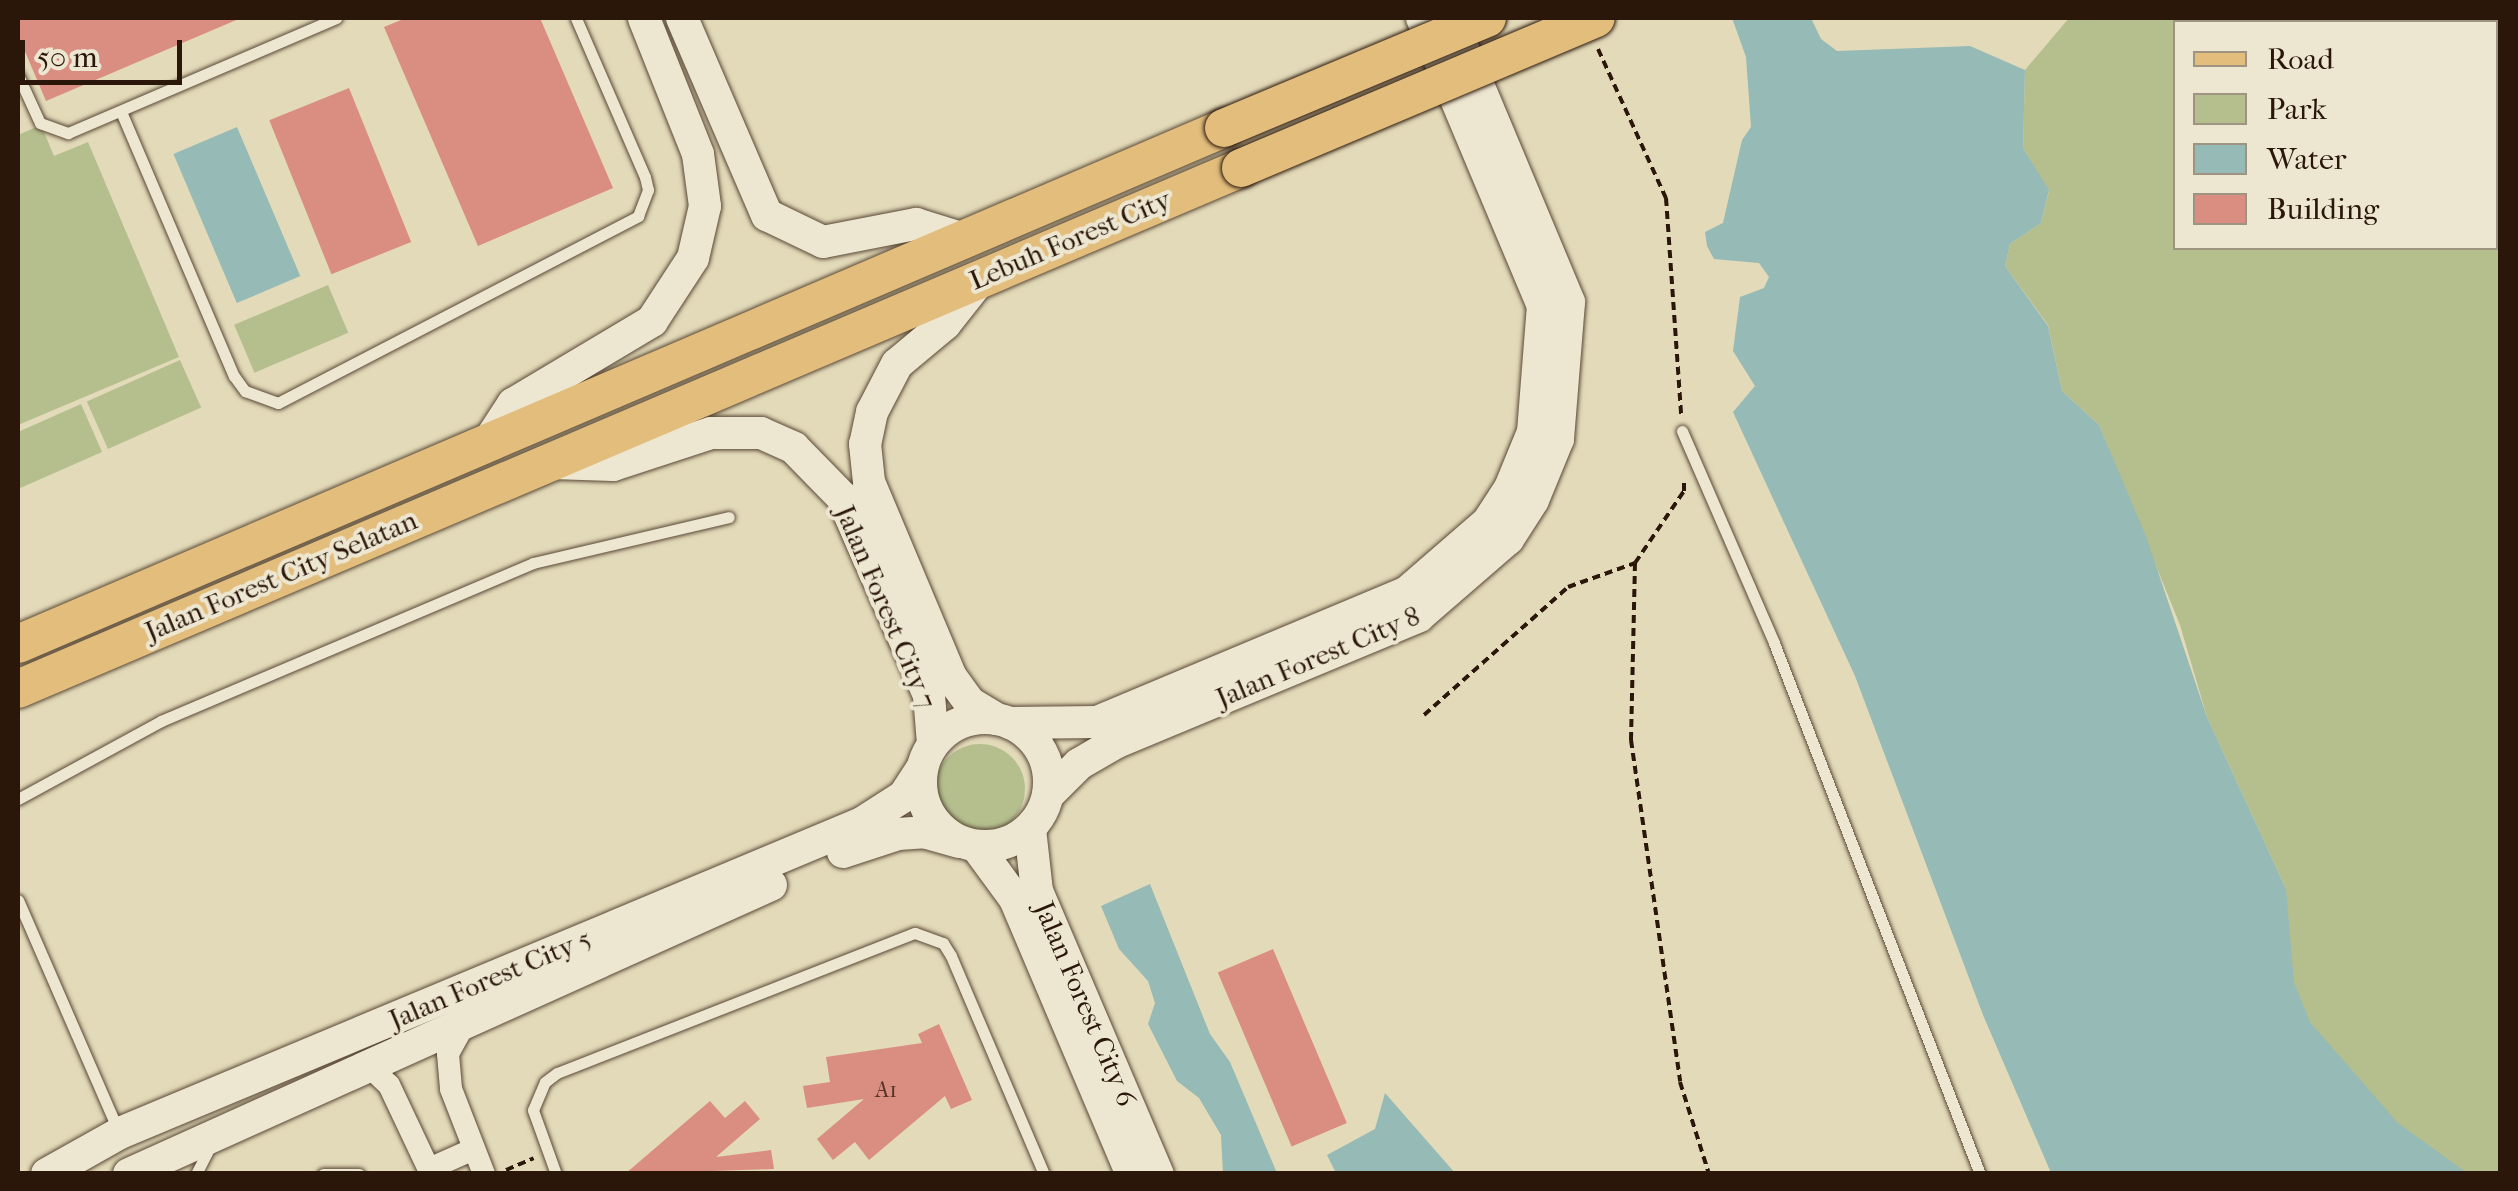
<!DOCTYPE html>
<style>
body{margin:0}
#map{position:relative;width:2518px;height:1191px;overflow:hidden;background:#e3dab9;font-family:"IM FELL French Canon",serif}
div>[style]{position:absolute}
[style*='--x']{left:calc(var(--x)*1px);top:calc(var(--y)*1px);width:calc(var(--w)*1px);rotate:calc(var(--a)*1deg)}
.green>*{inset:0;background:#b5bf8e;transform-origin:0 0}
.round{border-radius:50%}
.water>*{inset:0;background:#96bab5;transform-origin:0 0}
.building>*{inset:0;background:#da8d81;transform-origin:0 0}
.path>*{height:4px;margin-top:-2px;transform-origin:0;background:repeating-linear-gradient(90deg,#2b170a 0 8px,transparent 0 13px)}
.roads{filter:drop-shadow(0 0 2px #594836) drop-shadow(0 0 2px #594836)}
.lane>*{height:11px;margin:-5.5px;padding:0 5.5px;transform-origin:5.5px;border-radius:5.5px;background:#ede7d2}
.street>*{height:22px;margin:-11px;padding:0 11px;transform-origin:11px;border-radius:11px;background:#ede7d2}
.secondary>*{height:32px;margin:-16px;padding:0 16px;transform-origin:16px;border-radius:16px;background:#ede7d2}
.secondary>.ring{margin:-16px;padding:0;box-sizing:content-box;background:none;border:32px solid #ede7d2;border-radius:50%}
.primary>*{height:38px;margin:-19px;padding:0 19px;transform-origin:19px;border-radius:19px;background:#e2bd7c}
.bridges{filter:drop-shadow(0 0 2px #2b170a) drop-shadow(0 0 2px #2b170a)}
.primary-bridge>*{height:38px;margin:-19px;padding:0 19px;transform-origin:19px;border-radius:19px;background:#e2bd7c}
span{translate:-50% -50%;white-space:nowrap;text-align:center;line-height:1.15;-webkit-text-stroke:8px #ede7d2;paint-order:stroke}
.number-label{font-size:22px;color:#573428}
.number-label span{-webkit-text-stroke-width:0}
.street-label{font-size:28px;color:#2b170a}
.frame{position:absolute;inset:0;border:20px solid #2b170a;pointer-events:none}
.legend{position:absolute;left:2173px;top:20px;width:325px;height:230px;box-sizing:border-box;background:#ede7d2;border:2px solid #9f9482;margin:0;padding:12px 18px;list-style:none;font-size:30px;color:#2b170a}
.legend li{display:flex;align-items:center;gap:20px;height:50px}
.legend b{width:50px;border:2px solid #9f9482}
.scale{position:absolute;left:20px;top:40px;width:162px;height:45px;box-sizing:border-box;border:5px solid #2b170a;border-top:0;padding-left:12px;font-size:30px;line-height:35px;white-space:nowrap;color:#2b170a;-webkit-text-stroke:8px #ede7d2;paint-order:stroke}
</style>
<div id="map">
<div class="green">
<div style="clip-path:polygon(evenodd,2069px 18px,2500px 18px,2500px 1173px,2355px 1173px,1978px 431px,2286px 889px,2207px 717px,2180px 625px,2099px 425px,2062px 391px,2048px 325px,2005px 266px,2010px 244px,2041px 223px,2049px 191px,2023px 148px,2025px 70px,2069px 18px,2176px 22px,2496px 22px,2496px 248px,2176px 248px,2176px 22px)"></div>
<div style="clip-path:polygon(41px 125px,54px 156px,88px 142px,179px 357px,18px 425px,18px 135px)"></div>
<div style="left:328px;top:285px;width:52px;height:102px;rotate:67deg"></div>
<div style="left:180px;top:360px;width:52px;height:102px;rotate:66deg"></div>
<div style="clip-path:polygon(81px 404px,102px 452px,18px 489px,18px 432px)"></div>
<div class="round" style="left:935px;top:744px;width:90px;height:90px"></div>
</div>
<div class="water">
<div style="clip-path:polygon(1732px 18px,1811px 18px,1821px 39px,1837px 51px,1970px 46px,2025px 70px,2023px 148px,2049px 190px,2041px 223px,2010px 244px,2005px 266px,2048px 326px,2062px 391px,2099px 425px,2146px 536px,2207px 717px,2286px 889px,2294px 982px,2310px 1022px,2398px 1123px,2467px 1173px,2051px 1173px,1983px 1015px,1855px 676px,1733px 412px,1755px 386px,1733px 351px,1740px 297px,1764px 288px,1769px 277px,1759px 263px,1714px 259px,1707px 246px,1705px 232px,1723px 223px,1742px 140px,1751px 127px,1746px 57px)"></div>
<div style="left:237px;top:127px;width:162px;height:69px;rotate:67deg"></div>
<div style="clip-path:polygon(1150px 884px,1210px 1034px,1230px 1062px,1277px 1173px,1223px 1173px,1221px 1135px,1199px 1098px,1177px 1081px,1148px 1024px,1155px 1003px,1148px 981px,1119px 949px,1101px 906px)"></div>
<div style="clip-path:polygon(1385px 1093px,1455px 1173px,1336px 1173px,1327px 1155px,1375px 1129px)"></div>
</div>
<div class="building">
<div style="clip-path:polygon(18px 18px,241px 18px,46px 101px,18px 35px)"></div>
<div style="clip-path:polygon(406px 18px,540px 18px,613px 188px,478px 246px,384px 27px)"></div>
<div style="left:349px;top:88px;width:166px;height:86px;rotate:68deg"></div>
<div style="left:1273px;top:949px;width:189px;height:60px;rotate:67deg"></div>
<div style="clip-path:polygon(939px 1024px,972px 1100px,951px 1109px,945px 1096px,869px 1160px,855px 1142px,833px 1160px,817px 1139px,864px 1099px,807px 1108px,803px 1086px,830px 1082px,826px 1057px,922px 1043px,918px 1034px)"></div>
<div style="clip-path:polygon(710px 1101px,725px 1118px,745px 1101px,760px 1119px,716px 1157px,771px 1150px,774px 1169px,625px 1174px)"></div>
</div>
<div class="path">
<div style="--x:1598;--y:49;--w:164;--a:65.5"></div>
<div style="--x:1666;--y:198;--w:217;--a:86"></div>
<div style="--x:1635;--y:563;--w:177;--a:91.3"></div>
<div style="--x:1631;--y:740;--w:345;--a:81.8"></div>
<div style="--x:1680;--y:1082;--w:96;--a:72.5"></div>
<div style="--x:1424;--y:715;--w:193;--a:-41.6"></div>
<div style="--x:1568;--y:587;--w:71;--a:-19.7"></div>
<div style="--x:1635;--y:563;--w:87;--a:-55.8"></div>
<div style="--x:1684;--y:491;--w:12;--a:-90"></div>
<div style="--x:506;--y:1170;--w:30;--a:-23"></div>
</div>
<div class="roads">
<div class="lane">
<div style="--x:18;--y:75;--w:53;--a:65.4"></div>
<div style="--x:40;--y:123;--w:30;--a:20"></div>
<div style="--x:68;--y:133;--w:292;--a:-23.2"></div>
<div style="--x:122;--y:114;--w:285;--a:66.9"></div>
<div style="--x:234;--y:376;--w:19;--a:54"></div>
<div style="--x:245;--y:391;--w:35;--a:20"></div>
<div style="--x:278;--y:403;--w:406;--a:-27.4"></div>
<div style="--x:638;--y:216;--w:28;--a:-69"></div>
<div style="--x:648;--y:190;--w:13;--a:-103"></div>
<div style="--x:645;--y:177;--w:173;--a:-113.5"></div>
<div style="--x:1682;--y:431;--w:231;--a:66.5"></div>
<div style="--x:1774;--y:643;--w:570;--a:68.8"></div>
<div style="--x:18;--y:799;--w:163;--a:-28.6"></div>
<div style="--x:161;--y:721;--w:404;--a:-23"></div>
<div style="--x:533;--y:563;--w:201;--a:-13.2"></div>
<div style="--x:18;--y:900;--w:251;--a:66.5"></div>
<div style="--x:196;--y:1174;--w:29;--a:-63"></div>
<div style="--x:323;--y:1174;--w:36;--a:0"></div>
<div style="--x:556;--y:1174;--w:68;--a:-109.8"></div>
<div style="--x:533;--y:1110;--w:30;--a:-67"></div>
<div style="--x:545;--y:1082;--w:15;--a:-37"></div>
<div style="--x:557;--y:1073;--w:384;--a:-21.4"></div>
<div style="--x:915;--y:933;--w:30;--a:20"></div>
<div style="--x:943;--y:943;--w:15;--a:58"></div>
<div style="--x:951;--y:956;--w:237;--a:66.9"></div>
</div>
<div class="street">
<div style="--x:465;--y:1023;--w:35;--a:119"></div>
<div style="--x:448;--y:1054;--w:35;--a:85"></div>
<div style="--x:451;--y:1089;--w:91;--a:68.8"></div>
<div style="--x:368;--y:1065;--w:29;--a:44"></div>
<div style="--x:389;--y:1085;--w:98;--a:64.7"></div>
<div style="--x:429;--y:1169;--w:49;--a:-24"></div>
</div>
<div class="secondary">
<div style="--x:682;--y:18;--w:215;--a:66.7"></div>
<div style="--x:767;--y:215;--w:62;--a:25.7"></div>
<div style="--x:823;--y:242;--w:95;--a:-11"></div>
<div style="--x:916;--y:224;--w:53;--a:17.4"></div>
<div style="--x:982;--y:277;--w:60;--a:128.2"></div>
<div style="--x:945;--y:324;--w:62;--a:140.2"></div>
<div style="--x:897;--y:364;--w:54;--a:117.5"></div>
<div style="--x:872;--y:412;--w:33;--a:102"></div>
<div style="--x:865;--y:444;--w:38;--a:84"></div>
<div style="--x:869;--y:482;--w:212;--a:67.2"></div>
<div style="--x:951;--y:677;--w:32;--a:54"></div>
<div style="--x:970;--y:703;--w:31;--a:31"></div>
<div style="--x:487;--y:444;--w:48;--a:-57"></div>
<div style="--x:513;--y:404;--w:162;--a:-30.8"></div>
<div style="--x:652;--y:321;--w:75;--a:-56.9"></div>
<div style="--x:693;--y:258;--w:53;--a:-77"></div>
<div style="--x:705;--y:206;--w:52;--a:-97.7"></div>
<div style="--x:698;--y:154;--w:146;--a:-111.7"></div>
<div style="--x:552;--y:463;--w:61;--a:1.9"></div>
<div style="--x:613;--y:465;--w:103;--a:-18.1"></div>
<div style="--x:711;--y:433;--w:50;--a:0"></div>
<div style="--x:761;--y:433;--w:36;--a:24"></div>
<div style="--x:794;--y:448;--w:69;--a:45.6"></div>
<div style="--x:842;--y:497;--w:216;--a:66.3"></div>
<div style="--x:929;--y:695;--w:49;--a:85.3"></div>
<div class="ring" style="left:921px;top:718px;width:96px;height:96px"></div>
<div style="--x:1010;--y:723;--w:87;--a:-0.7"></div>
<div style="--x:1097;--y:722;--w:335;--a:-22.7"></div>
<div style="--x:1406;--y:593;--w:108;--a:-40.9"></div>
<div style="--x:1488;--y:522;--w:40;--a:-57.1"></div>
<div style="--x:1510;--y:488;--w:61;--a:-67.7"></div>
<div style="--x:1533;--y:432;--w:126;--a:-85.5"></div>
<div style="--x:1543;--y:306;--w:312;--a:-112.8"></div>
<div style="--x:1048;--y:795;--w:44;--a:-45"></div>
<div style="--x:1079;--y:764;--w:44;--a:-30.1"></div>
<div style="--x:1117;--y:742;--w:327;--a:-22.6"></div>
<div style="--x:1419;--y:616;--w:118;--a:-40.9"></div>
<div style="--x:1508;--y:539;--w:46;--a:-57.3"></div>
<div style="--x:1533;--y:500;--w:66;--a:-67.7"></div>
<div style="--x:1558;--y:439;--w:137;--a:-85.4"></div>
<div style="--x:1569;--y:302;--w:308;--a:-112.7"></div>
<div style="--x:1030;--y:829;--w:62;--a:83.6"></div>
<div style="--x:1037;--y:891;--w:308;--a:66.9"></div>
<div style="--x:977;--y:847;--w:64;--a:53.8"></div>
<div style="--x:1015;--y:899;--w:299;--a:67"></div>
<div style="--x:843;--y:852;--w:58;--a:-18.1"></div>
<div style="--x:898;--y:834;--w:26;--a:-4"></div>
<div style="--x:924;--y:832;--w:36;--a:16"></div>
<div style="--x:47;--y:1174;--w:84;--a:-29.3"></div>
<div style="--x:120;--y:1133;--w:804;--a:-22.67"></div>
<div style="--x:862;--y:823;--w:50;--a:-32.7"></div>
<div style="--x:904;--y:796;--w:31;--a:-57"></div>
<div style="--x:129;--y:1174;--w:704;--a:-24.24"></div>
</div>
<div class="primary">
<div style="--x:18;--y:644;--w:1312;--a:-23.16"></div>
<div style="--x:18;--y:689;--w:1329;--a:-23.07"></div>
</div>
</div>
<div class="bridges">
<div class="primary-bridge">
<div style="--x:1224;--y:128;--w:285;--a:-22.7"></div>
<div style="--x:1241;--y:168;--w:385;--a:-22.9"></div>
</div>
</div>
<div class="number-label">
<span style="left:886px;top:1091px">A1</span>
</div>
<div class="street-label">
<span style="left:1070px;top:240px;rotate:-23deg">Lebuh Forest City</span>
<span style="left:281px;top:576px;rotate:-23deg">Jalan Forest City Selatan</span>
<span style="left:886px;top:607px;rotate:67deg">Jalan Forest City 7</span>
<span style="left:1318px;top:657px;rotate:-23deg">Jalan Forest City 8</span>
<span style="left:490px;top:979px;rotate:-23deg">Jalan Forest City 5</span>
<span style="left:1085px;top:1004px;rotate:67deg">Jalan Forest City 6</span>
</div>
<div class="frame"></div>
<ul class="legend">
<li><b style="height:12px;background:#e2bd7c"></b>Road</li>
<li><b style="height:28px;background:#b5bf8e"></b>Park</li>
<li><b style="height:28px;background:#96bab5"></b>Water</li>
<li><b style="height:28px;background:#da8d81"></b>Building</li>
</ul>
<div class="scale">50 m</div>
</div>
